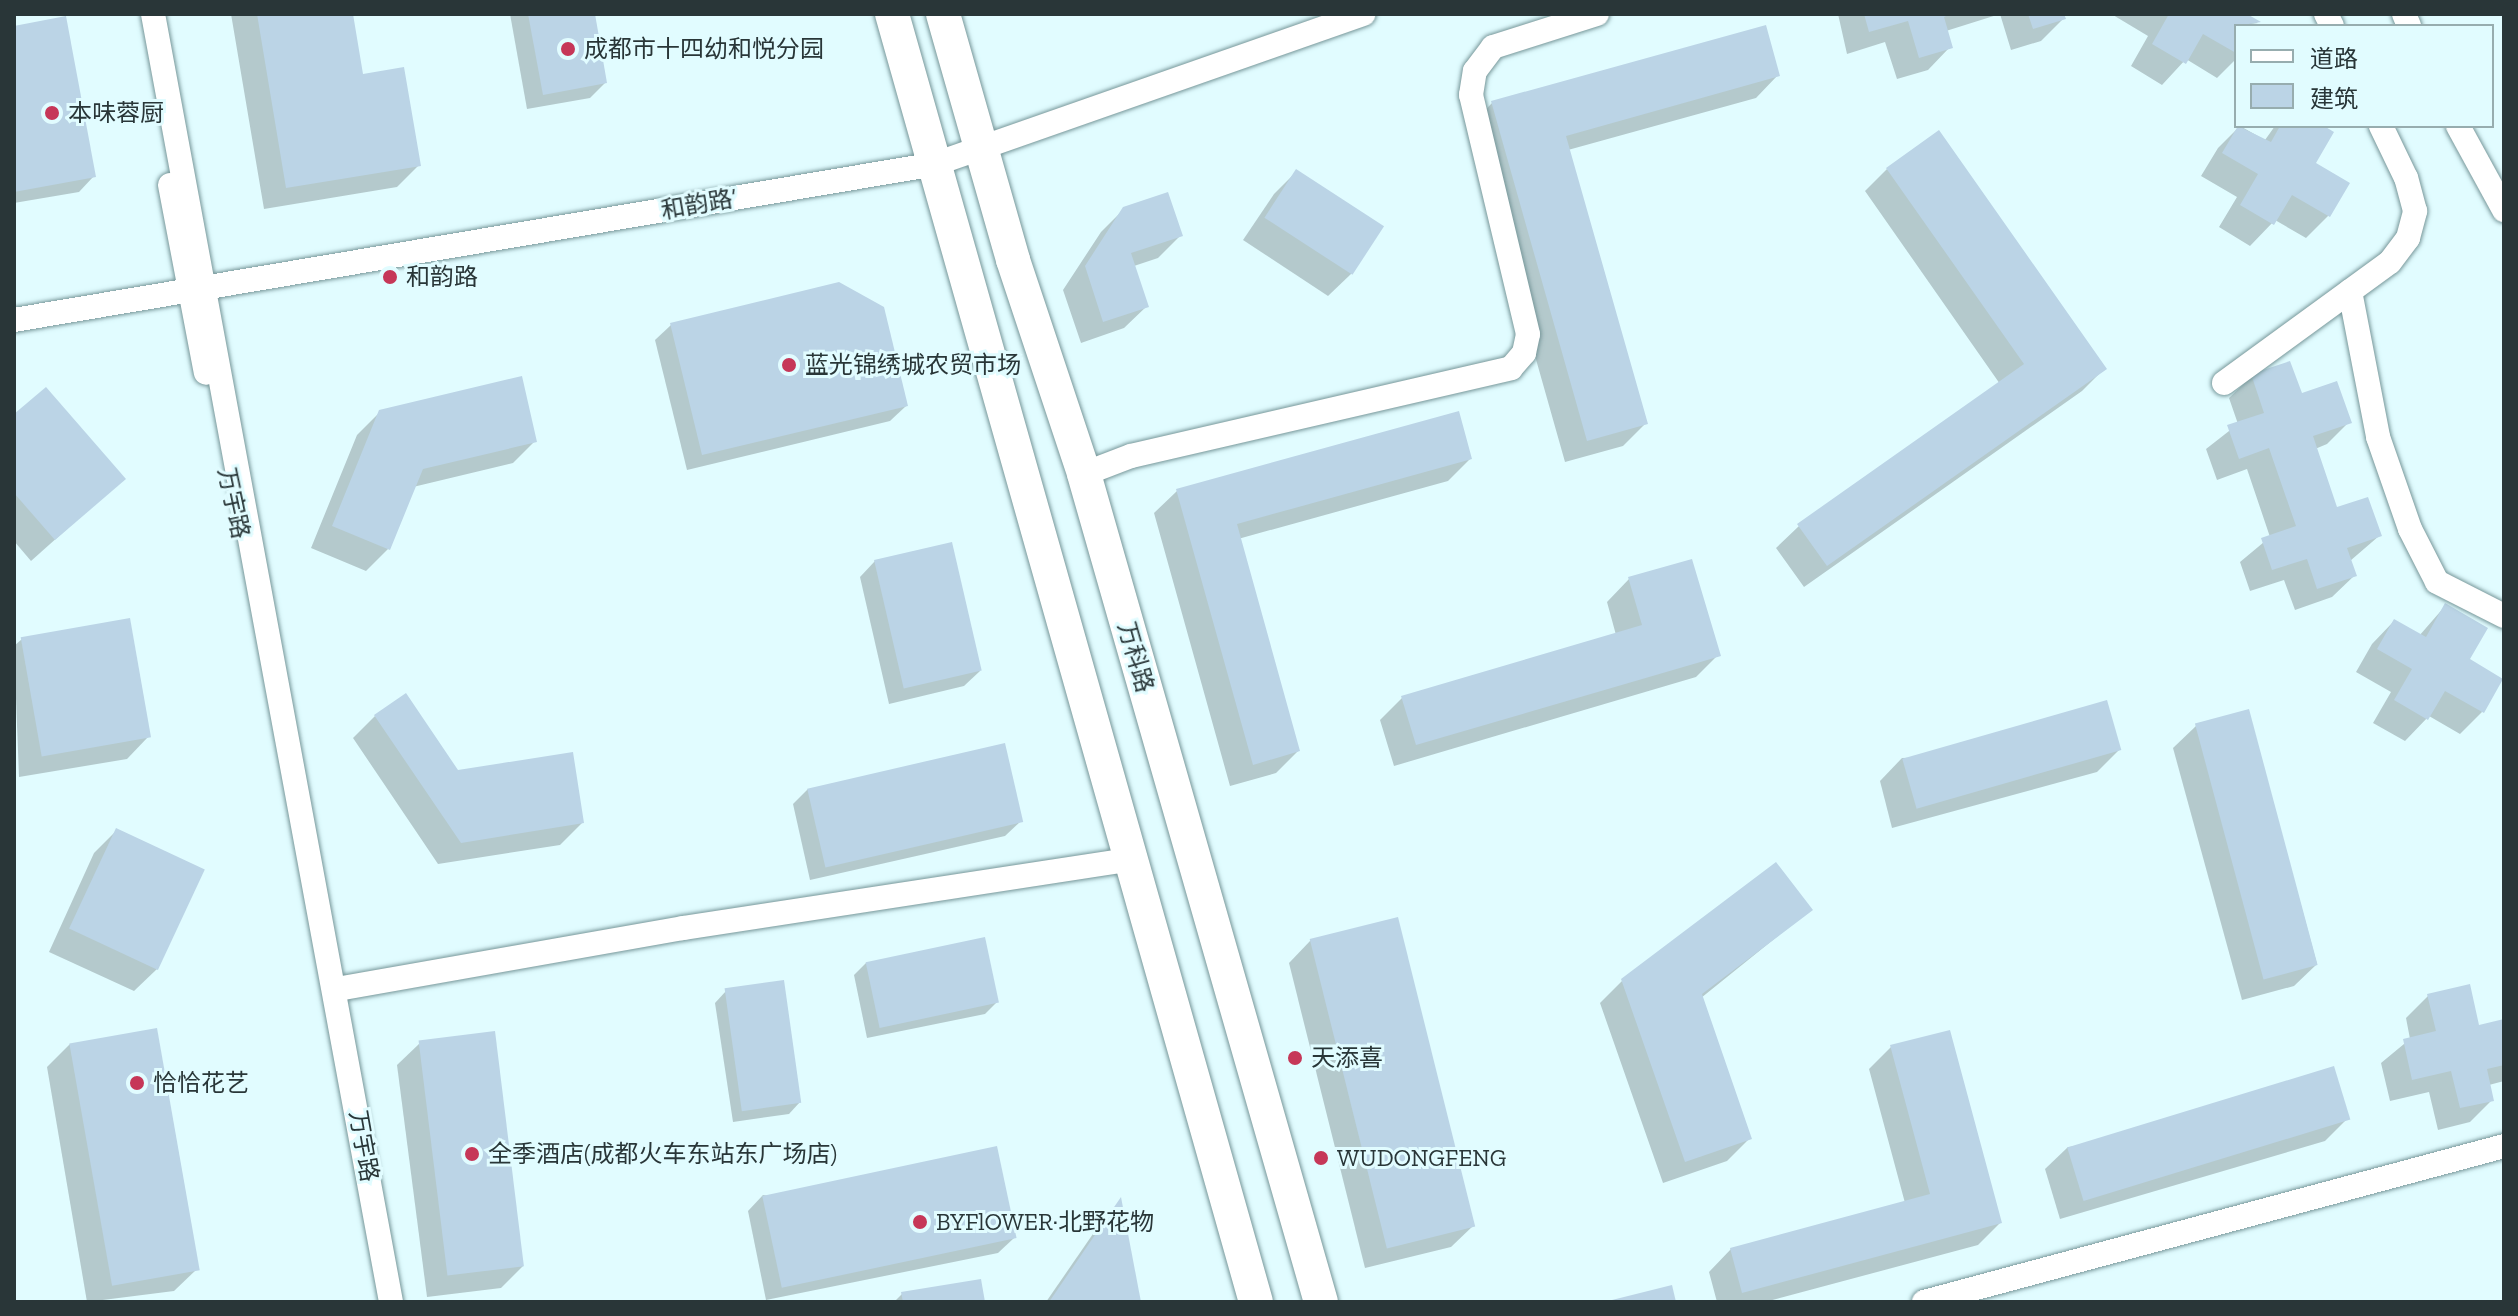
<!DOCTYPE html>
<meta charset="utf-8">
<style>
body{margin:0}
#map{position:relative;width:2518px;height:1316px;overflow:hidden;background:#e1fcff;font-family:"Zilla Slab","Noto Sans SC",serif}
div>[style]{position:absolute}
[style*='--x']{left:calc(var(--x)*1px);top:calc(var(--y)*1px);width:calc(var(--w)*1px);rotate:calc(var(--a)*1deg)}
.shadow>*{inset:0;background:#0003}
.building>*{inset:0;background:#bbd4e6;transform-origin:0 0}
.roads{filter:drop-shadow(0 0 2px #77979a) drop-shadow(0 0 2px #77979a)}
.minor>*{height:24px;margin:-12px;padding:0 12px;transform-origin:12px;border-radius:12px;background:#fff}
.secondary>*{height:34px;margin:-17px;padding:0 17px;transform-origin:17px;border-radius:17px;background:#fff}
.dots>*{width:22px;height:22px;translate:-50% -50%;box-sizing:border-box;border:4px solid #e1fcff;border-radius:50%}
span{translate:-50% -50%;white-space:nowrap;text-align:center;line-height:1.15;-webkit-text-stroke:6px #e1fcff;paint-order:stroke}
.poi-label{font-size:24px;color:#293638}
.left{translate:0 -50%;text-align:left}
.street-label{font-size:24px;color:#293638}
.frame{position:absolute;inset:0;border:16px solid #293638;pointer-events:none}
.legend{position:absolute;left:2234px;top:24px;width:260px;height:104px;box-sizing:border-box;background:#e1fcff;border:2px solid #97adaf;margin:0;padding:10px 14px;list-style:none;font-size:24px;color:#293638}
.legend li{display:flex;align-items:center;gap:16px;height:40px}
.legend b{width:40px;border:2px solid #97adaf}
</style>
<div id="map">
<div class="shadow">
<div style="clip-path:polygon(231px 14px,351px 14px,362px 76px,419px 165px,397px 187px,264px 209px)"></div>
<div style="clip-path:polygon(510px 14px,593px 14px,605px 83px,590px 98px,527px 109px)"></div>
<div style="clip-path:polygon(1838px 14px,2062px 14px,2063px 19px,2041px 41px,2011px 50px,2000px 14px,1946px 31px,1950px 47px,1928px 70px,1897px 79px,1885px 42px,1847px 54px)"></div>
<div style="clip-path:polygon(2243px 14px,2258px 23px,2236px 26px,2236px 59px,2217px 78px,2186px 59px,2162px 85px,2131px 66px,2148px 36px,2113px 15px)"></div>
<div style="clip-path:polygon(14px 28px,94px 176px,79px 192px,14px 203px)"></div>
<div style="clip-path:polygon(1778px 75px,1756px 98px,1568px 150px,1646px 423px,1623px 446px,1565px 462px,1470px 126px,1492px 103px)"></div>
<div style="clip-path:polygon(2240px 126px,2265px 140px,2275px 126px,2320px 126px,2313px 164px,2347px 183px,2328px 216px,2306px 238px,2275px 220px,2250px 246px,2219px 227px,2237px 197px,2201px 176px,2218px 148px)"></div>
<div style="clip-path:polygon(1887px 169px,2104px 369px,2082px 391px,1804px 587px,1776px 548px,1799px 526px,2000px 384px,1865px 191px)"></div>
<div style="clip-path:polygon(1296px 172px,1381px 228px,1351px 274px,1328px 296px,1243px 240px,1274px 194px)"></div>
<div style="clip-path:polygon(1124px 209px,1180px 236px,1158px 258px,1134px 266px,1147px 306px,1124px 328px,1081px 343px,1063px 290px,1101px 232px)"></div>
<div style="clip-path:polygon(671px 325px,906px 406px,890px 421px,687px 470px,655px 340px)"></div>
<div style="clip-path:polygon(2252px 376px,2349px 422px,2327px 444px,2315px 449px,2336px 510px,2379px 536px,2350px 561px,2355px 575px,2332px 597px,2295px 610px,2284px 580px,2250px 591px,2240px 562px,2270px 537px,2247px 469px,2217px 480px,2206px 449px,2238px 424px,2229px 398px)"></div>
<div style="clip-path:polygon(380px 412px,535px 441px,513px 463px,413px 487px,388px 549px,366px 571px,311px 548px,357px 435px)"></div>
<div style="clip-path:polygon(14px 417px,123px 479px,31px 561px,14px 541px)"></div>
<div style="clip-path:polygon(1470px 459px,1448px 481px,1238px 539px,1298px 751px,1276px 773px,1230px 786px,1154px 513px,1177px 491px)"></div>
<div style="clip-path:polygon(875px 561px,980px 671px,964px 686px,889px 704px,860px 577px)"></div>
<div style="clip-path:polygon(1629px 579px,1718px 655px,1696px 677px,1394px 766px,1380px 720px,1402px 698px,1616px 635px,1607px 602px)"></div>
<div style="clip-path:polygon(2446px 605px,2482px 712px,2460px 734px,2429px 716px,2405px 741px,2373px 723px,2391px 692px,2356px 672px,2372px 644px,2394px 621px,2419px 636px)"></div>
<div style="clip-path:polygon(22px 639px,149px 736px,127px 759px,19px 777px,14px 646px)"></div>
<div style="clip-path:polygon(2248px 712px,2317px 964px,2294px 986px,2242px 1000px,2173px 748px,2196px 726px)"></div>
<div style="clip-path:polygon(375px 716px,457px 773px,582px 823px,560px 845px,438px 864px,353px 738px)"></div>
<div style="clip-path:polygon(2119px 750px,2097px 772px,1892px 828px,1880px 781px,1902px 758px)"></div>
<div style="clip-path:polygon(808px 789px,1021px 821px,1005px 836px,810px 880px,793px 804px)"></div>
<div style="clip-path:polygon(117px 830px,157px 969px,134px 991px,49px 952px,94px 853px)"></div>
<div style="clip-path:polygon(1810px 910px,1701px 998px,1749px 1139px,1727px 1161px,1663px 1183px,1600px 1003px,1622px 981px)"></div>
<div style="clip-path:polygon(1311px 940px,1474px 1225px,1451px 1247px,1365px 1268px,1289px 963px)"></div>
<div style="clip-path:polygon(866px 963px,996px 1003px,985px 1014px,867px 1038px,854px 975px)"></div>
<div style="clip-path:polygon(726px 991px,800px 1102px,789px 1114px,733px 1122px,715px 1003px)"></div>
<div style="clip-path:polygon(2428px 996px,2478px 1027px,2504px 1021px,2504px 1081px,2489px 1085px,2492px 1100px,2470px 1122px,2438px 1130px,2429px 1092px,2390px 1101px,2381px 1063px,2410px 1039px,2406px 1018px)"></div>
<div style="clip-path:polygon(420px 1043px,523px 1266px,501px 1288px,427px 1297px,397px 1065px)"></div>
<div style="clip-path:polygon(70px 1044px,197px 1269px,174px 1291px,87px 1302px,47px 1067px)"></div>
<div style="clip-path:polygon(1891px 1047px,2000px 1223px,1978px 1245px,1765px 1302px,1717px 1302px,1709px 1272px,1731px 1249px,1905px 1203px,1869px 1069px)"></div>
<div style="clip-path:polygon(2347px 1119px,2325px 1141px,2060px 1219px,2045px 1169px,2068px 1147px)"></div>
<div style="clip-path:polygon(763px 1195px,1014px 1238px,998px 1253px,766px 1300px,748px 1211px)"></div>
<div style="clip-path:polygon(1120px 1202px,1139px 1302px,1046px 1302px,1106px 1215px)"></div>
<div style="clip-path:polygon(902px 1294px,983px 1302px,894px 1302px)"></div>
</div>
<div class="building">
<div style="clip-path:polygon(257px 14px,353px 14px,363px 74px,404px 67px,421px 166px,286px 188px)"></div>
<div style="clip-path:polygon(528px 14px,595px 14px,607px 83px,543px 95px)"></div>
<div style="clip-path:polygon(1864px 14px,1950px 14px,1944px 17px,1953px 48px,1919px 58px,1908px 21px,1869px 32px)"></div>
<div style="clip-path:polygon(2028px 14px,2064px 14px,2066px 19px,2033px 29px)"></div>
<div style="clip-path:polygon(2169px 14px,2247px 14px,2261px 22px,2236px 26px,2236px 53px,2203px 34px,2186px 64px,2152px 44px)"></div>
<div style="clip-path:polygon(66px 16px,96px 177px,14px 192px,14px 26px)"></div>
<div style="clip-path:polygon(1766px 25px,1780px 76px,1566px 136px,1648px 424px,1587px 441px,1491px 101px)"></div>
<div style="clip-path:polygon(2238px 126px,2271px 142px,2280px 126px,2324px 126px,2334px 132px,2316px 163px,2350px 183px,2330px 217px,2292px 195px,2274px 225px,2240px 205px,2258px 174px,2222px 153px)"></div>
<div style="clip-path:polygon(1939px 130px,2107px 369px,1827px 566px,1797px 524px,2024px 364px,1886px 168px)"></div>
<div style="left:1296px;top:169px;width:105px;height:58px;rotate:33deg"></div>
<div style="clip-path:polygon(1168px 192px,1183px 236px,1131px 253px,1149px 307px,1103px 322px,1085px 266px,1123px 207px)"></div>
<div style="clip-path:polygon(839px 282px,884px 307px,908px 406px,702px 455px,670px 323px)"></div>
<div style="clip-path:polygon(2290px 361px,2302px 393px,2337px 381px,2352px 423px,2313px 436px,2337px 507px,2368px 497px,2382px 536px,2347px 548px,2357px 576px,2317px 589px,2307px 559px,2272px 570px,2261px 538px,2296px 526px,2269px 448px,2239px 459px,2227px 425px,2264px 413px,2251px 374px)"></div>
<div style="clip-path:polygon(522px 376px,537px 442px,423px 469px,390px 550px,332px 526px,379px 410px)"></div>
<div style="clip-path:polygon(46px 387px,126px 479px,55px 540px,14px 493px,14px 414px)"></div>
<div style="clip-path:polygon(1459px 411px,1472px 459px,1237px 524px,1300px 751px,1253px 765px,1176px 489px)"></div>
<div style="left:952px;top:542px;width:132px;height:80px;rotate:77deg"></div>
<div style="clip-path:polygon(1692px 559px,1721px 656px,1416px 745px,1401px 696px,1642px 625px,1628px 577px)"></div>
<div style="clip-path:polygon(2445px 603px,2488px 628px,2470px 659px,2503px 679px,2484px 713px,2445px 691px,2428px 720px,2394px 700px,2412px 669px,2377px 649px,2394px 619px,2426px 637px)"></div>
<div style="left:130px;top:618px;width:121px;height:111px;rotate:80deg"></div>
<div style="clip-path:polygon(406px 693px,458px 770px,573px 752px,584px 823px,461px 843px,374px 715px)"></div>
<div style="left:2107px;top:700px;width:52px;height:213px;rotate:74deg"></div>
<div style="left:2249px;top:709px;width:265px;height:56px;rotate:75deg"></div>
<div style="left:1005px;top:743px;width:81px;height:203px;rotate:77deg"></div>
<div style="left:116px;top:828px;width:98px;height:111px;rotate:25deg"></div>
<div style="clip-path:polygon(1776px 862px,1813px 910px,1702px 994px,1752px 1139px,1685px 1162px,1621px 979px)"></div>
<div style="left:1398px;top:917px;width:319px;height:91px;rotate:76deg"></div>
<div style="left:985px;top:937px;width:67px;height:122px;rotate:78deg"></div>
<div style="left:784px;top:980px;width:124px;height:60px;rotate:82deg"></div>
<div style="clip-path:polygon(2470px 984px,2479px 1025px,2504px 1019px,2504px 1065px,2487px 1069px,2494px 1101px,2460px 1108px,2451px 1071px,2412px 1080px,2403px 1039px,2436px 1031px,2427px 994px)"></div>
<div style="left:157px;top:1028px;width:246px;height:89px;rotate:80deg"></div>
<div style="clip-path:polygon(1950px 1030px,2002px 1223px,1742px 1293px,1730px 1248px,1930px 1194px,1890px 1045px)"></div>
<div style="left:495px;top:1031px;width:237px;height:77px;rotate:83deg"></div>
<div style="left:2334px;top:1066px;width:56px;height:279px;rotate:73deg"></div>
<div style="left:997px;top:1146px;width:94px;height:240px;rotate:78deg"></div>
<div style="clip-path:polygon(1121px 1197px,1141px 1302px,1049px 1302px)"></div>
<div style="clip-path:polygon(981px 1279px,985px 1302px,903px 1302px,901px 1292px)"></div>
<div style="clip-path:polygon(1672px 1285px,1676px 1302px,1609px 1302px,1608px 1301px)"></div>
</div>
<div class="roads">
<div class="minor">
<div style="--x:153;--y:14;--w:1310;--a:79.53"></div>
<div style="--x:2326;--y:14;--w:13;--a:63"></div>
<div style="--x:2404;--y:14;--w:13;--a:67"></div>
<div style="--x:2458;--y:126;--w:96;--a:61.3"></div>
<div style="--x:170;--y:185;--w:191;--a:79.2"></div>
<div style="--x:2350;--y:291;--w:149;--a:79.1"></div>
<div style="--x:2378;--y:437;--w:97;--a:70.8"></div>
<div style="--x:2410;--y:529;--w:59;--a:63"></div>
<div style="--x:2437;--y:582;--w:75;--a:26.9"></div>
<div style="--x:14;--y:320;--w:934;--a:-9.61"></div>
<div style="--x:935;--y:164;--w:454;--a:-19.3"></div>
<div style="--x:2224;--y:383;--w:205;--a:-36.1"></div>
<div style="--x:2390;--y:262;--w:30;--a:-53"></div>
<div style="--x:2408;--y:238;--w:28;--a:-75"></div>
<div style="--x:2415;--y:211;--w:34;--a:-105"></div>
<div style="--x:2406;--y:178;--w:58;--a:-115.7"></div>
<div style="--x:1084;--y:474;--w:50;--a:-21"></div>
<div style="--x:1131;--y:456;--w:390;--a:-13"></div>
<div style="--x:1511;--y:368;--w:20;--a:-49"></div>
<div style="--x:1524;--y:353;--w:19;--a:-78"></div>
<div style="--x:1528;--y:334;--w:246;--a:-103.4"></div>
<div style="--x:1471;--y:95;--w:24;--a:-81"></div>
<div style="--x:1475;--y:71;--w:30;--a:-53"></div>
<div style="--x:1493;--y:47;--w:109;--a:-17.6"></div>
<div style="--x:337;--y:989;--w:351;--a:-10"></div>
<div style="--x:683;--y:928;--w:454;--a:-8.7"></div>
<div style="--x:1924;--y:1302;--w:601;--a:-15.05"></div>
</div>
<div class="secondary">
<div style="--x:892;--y:14;--w:1338;--a:74.22"></div>
<div style="--x:943;--y:14;--w:256;--a:74.1"></div>
<div style="--x:1013;--y:260;--w:225;--a:71.6"></div>
<div style="--x:1084;--y:474;--w:861;--a:74.03"></div>
</div>
</div>
<div class="dots">
<div style="left:568px;top:49px;background:#c63758"></div>
<div style="left:52px;top:113px;background:#c63758"></div>
<div style="left:390px;top:277px;background:#c63758"></div>
<div style="left:789px;top:365px;background:#c63758"></div>
<div style="left:1295px;top:1058px;background:#c63758"></div>
<div style="left:137px;top:1083px;background:#c63758"></div>
<div style="left:472px;top:1154px;background:#c63758"></div>
<div style="left:1321px;top:1158px;background:#c63758"></div>
<div style="left:920px;top:1222px;background:#c63758"></div>
</div>
<div class="poi-label">
<span class="left" style="left:584px;top:49px">成都市十四幼和悦分园</span>
<span class="left" style="left:68px;top:113px">本味蓉厨</span>
<span class="left" style="left:406px;top:277px">和韵路</span>
<span class="left" style="left:805px;top:365px">蓝光锦绣城农贸市场</span>
<span class="left" style="left:1311px;top:1058px">天添喜</span>
<span class="left" style="left:153px;top:1083px">恰恰花艺</span>
<span class="left" style="left:488px;top:1154px">全季酒店(成都火车东站东广场店)</span>
<span class="left" style="left:1337px;top:1158px">WUDONGFENG</span>
<span class="left" style="left:936px;top:1222px">BYFlOWER·北野花物</span>
</div>
<div class="street-label">
<span style="left:699px;top:204px;rotate:-10deg">和韵路’</span>
<span style="left:234px;top:503px;rotate:78deg">万宇路</span>
<span style="left:1136px;top:657px;rotate:74deg">万科路</span>
<span style="left:364px;top:1146px;rotate:80deg">万宇路</span>
</div>
<div class="frame"></div>
<ul class="legend">
<li><b style="height:10px;background:#fff"></b>道路</li>
<li><b style="height:22px;background:#bbd4e6"></b>建筑</li>
</ul>
</div>
